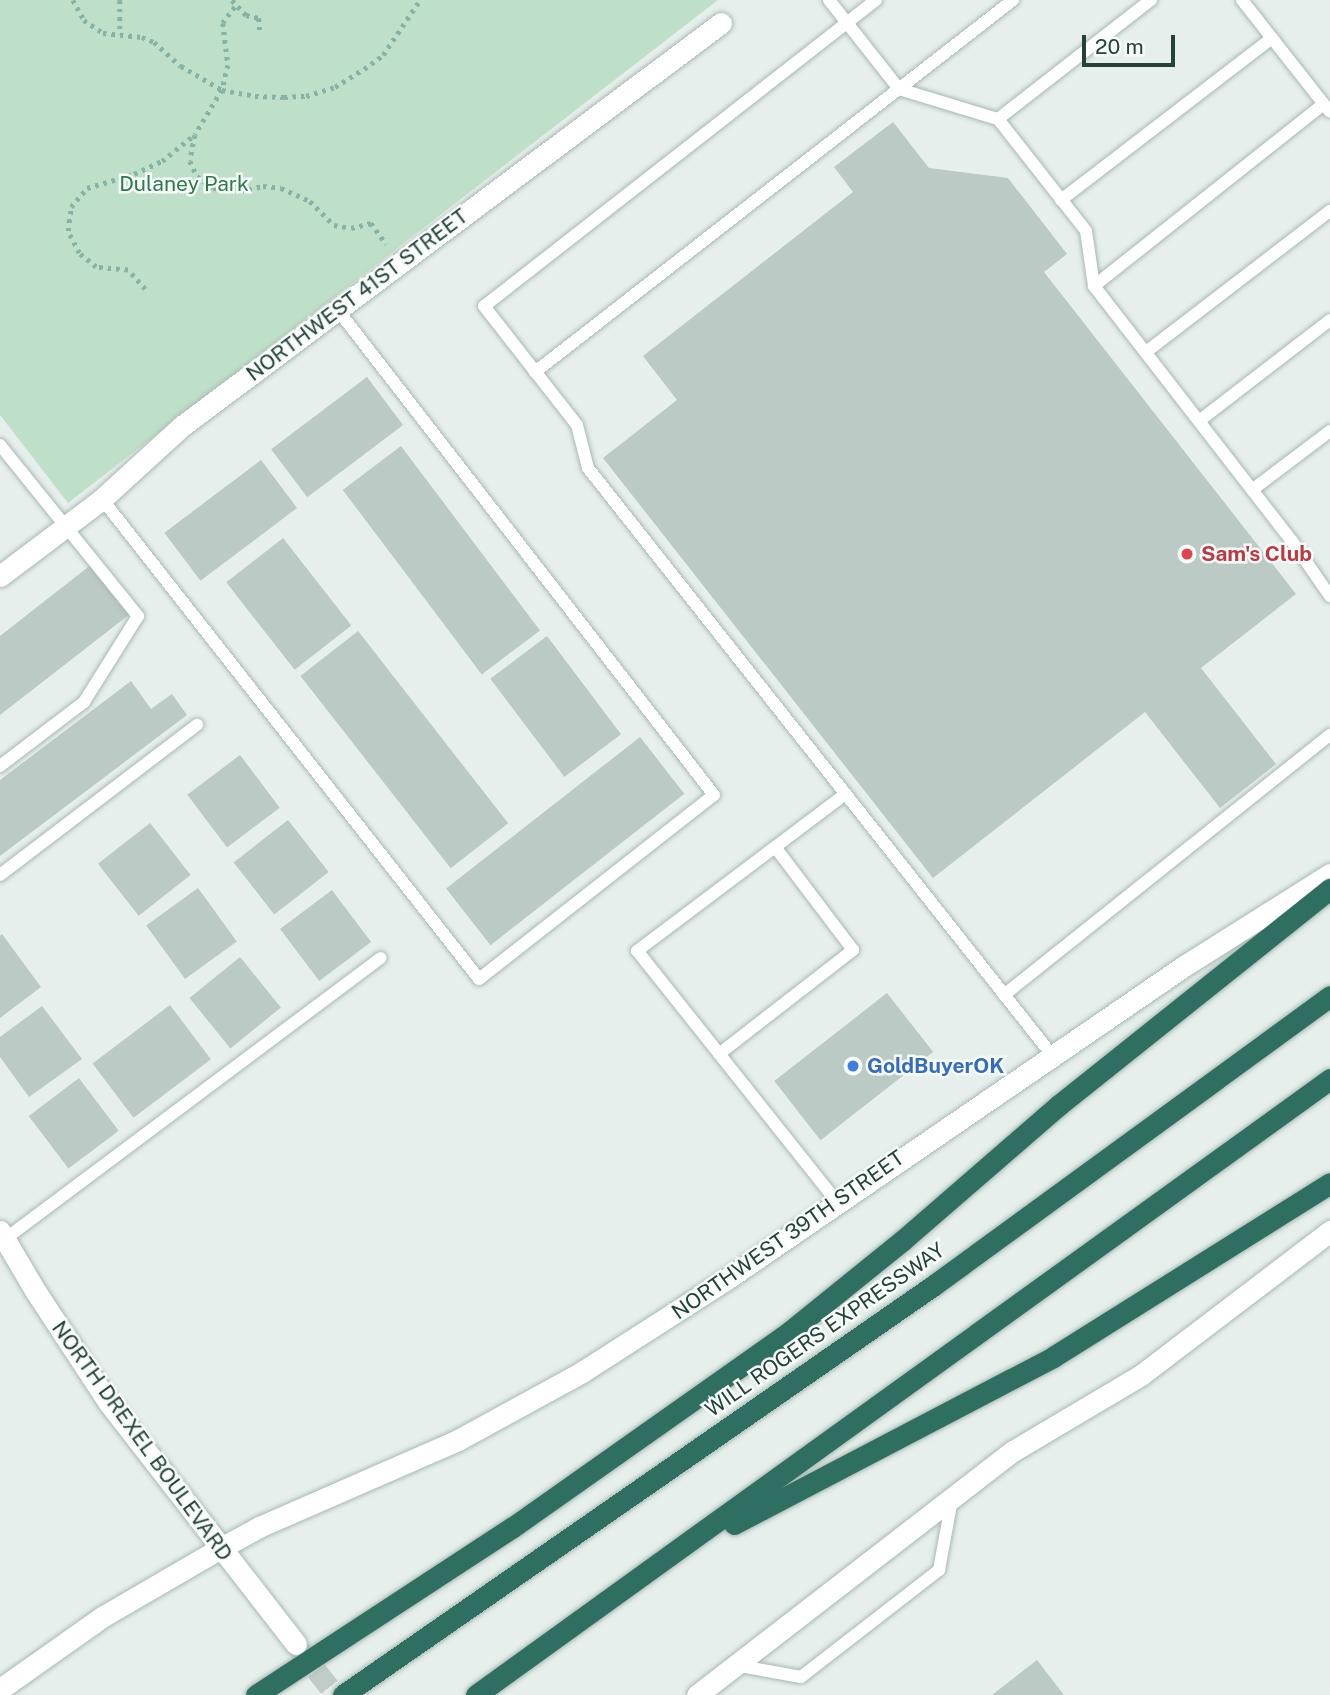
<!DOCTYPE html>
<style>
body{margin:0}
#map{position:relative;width:1330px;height:1695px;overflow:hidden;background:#e6efeb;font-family:"Public Sans",sans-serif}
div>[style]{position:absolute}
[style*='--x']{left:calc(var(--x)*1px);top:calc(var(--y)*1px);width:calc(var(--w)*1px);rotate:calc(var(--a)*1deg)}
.green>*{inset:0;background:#bfe0c8}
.building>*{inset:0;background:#bbcac4;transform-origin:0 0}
.tertiary-tunnel>*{height:21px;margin-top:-10.5px;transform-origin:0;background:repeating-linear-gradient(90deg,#bfccc8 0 21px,transparent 0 31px)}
.path>*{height:4.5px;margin-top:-2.25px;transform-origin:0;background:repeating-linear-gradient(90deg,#86b3a5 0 3.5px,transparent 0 8.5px)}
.roads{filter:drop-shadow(0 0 2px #a8b8b2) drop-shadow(0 0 2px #a8b8b2)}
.service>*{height:12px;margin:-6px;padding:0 6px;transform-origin:6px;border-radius:6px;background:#fff}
.minor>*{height:21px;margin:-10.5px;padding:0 10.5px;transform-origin:10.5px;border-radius:10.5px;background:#fff}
.tertiary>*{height:21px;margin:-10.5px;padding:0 10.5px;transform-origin:10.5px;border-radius:10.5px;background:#fff}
.secondary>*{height:21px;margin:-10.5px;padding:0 10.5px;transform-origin:10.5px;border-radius:10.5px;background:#fff}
.motorway>*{height:21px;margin:-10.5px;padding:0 10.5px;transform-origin:10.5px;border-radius:10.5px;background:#2f6f62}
.dots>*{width:19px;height:19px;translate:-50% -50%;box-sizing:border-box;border:4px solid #f7fbf9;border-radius:50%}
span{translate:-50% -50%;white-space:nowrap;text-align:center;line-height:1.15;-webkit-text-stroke:5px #f7fbf9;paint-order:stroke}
.park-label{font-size:21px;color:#2d7a4b}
.street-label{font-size:21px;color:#24423a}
.health-label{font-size:21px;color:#be3a42;font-weight:700}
.left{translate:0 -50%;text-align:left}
.shop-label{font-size:21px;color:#366cbe;font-weight:700}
.scale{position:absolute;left:1082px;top:35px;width:93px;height:32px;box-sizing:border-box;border:4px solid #24423a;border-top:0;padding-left:9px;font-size:21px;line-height:24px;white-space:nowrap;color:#24423a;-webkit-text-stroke:5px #f7fbf9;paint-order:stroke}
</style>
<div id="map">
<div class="green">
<div style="clip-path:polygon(0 0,718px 0,68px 503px,0 415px)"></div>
</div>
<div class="building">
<div style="clip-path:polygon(893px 122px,929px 168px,1008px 178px,1067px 254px,1044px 272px,1296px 594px,1201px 668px,1276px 764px,1220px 808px,1145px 712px,933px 878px,603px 458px,677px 400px,643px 356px,853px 192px,834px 167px)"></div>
<div style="left:367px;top:377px;width:60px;height:120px;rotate:53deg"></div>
<div style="left:401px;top:446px;width:231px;height:73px;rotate:53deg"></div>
<div style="left:261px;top:460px;width:60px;height:121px;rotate:53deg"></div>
<div style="left:283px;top:538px;width:111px;height:72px;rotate:52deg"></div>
<div style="clip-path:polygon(92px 564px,130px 614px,0 715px,0 636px)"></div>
<div style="left:358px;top:631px;width:244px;height:73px;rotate:52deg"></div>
<div style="left:547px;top:636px;width:123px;height:71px;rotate:53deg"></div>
<div style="clip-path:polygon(131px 681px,151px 709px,172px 694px,187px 715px,0 856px,0 780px)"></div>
<div style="left:640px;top:737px;width:72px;height:246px;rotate:52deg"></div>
<div style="left:240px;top:755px;width:66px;height:66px;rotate:53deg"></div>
<div style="left:288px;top:820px;width:66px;height:69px;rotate:52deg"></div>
<div style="left:150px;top:823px;width:66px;height:66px;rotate:52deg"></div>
<div style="left:198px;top:888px;width:66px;height:64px;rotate:54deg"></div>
<div style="left:332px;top:890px;width:65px;height:65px;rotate:53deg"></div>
<div style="clip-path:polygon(2px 934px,41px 987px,0 1018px,0 936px)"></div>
<div style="left:240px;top:957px;width:65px;height:65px;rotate:51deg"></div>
<div style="left:887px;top:993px;width:75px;height:143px;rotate:52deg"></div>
<div style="left:170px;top:1005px;width:68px;height:97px;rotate:53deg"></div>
<div style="clip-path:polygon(42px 1006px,82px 1059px,29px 1097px,0 1057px,0 1037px)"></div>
<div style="left:79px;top:1078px;width:66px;height:63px;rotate:53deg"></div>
<div style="clip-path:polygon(1037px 1660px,1064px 1695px,992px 1695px)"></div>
</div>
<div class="tertiary-tunnel">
<div style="--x:297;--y:1646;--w:63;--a:51.5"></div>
</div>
<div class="path">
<div style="--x:73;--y:0;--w:23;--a:61"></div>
<div style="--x:84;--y:20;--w:23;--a:34"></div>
<div style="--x:103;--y:33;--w:39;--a:6"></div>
<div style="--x:142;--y:37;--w:13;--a:23"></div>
<div style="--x:154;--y:42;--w:36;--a:42"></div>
<div style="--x:181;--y:66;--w:48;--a:30.3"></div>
<div style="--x:222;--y:90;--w:34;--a:10"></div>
<div style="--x:255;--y:96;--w:29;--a:2"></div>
<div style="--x:284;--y:97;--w:22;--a:-3"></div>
<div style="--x:306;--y:96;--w:30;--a:-17"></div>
<div style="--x:335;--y:87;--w:34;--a:-32"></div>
<div style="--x:364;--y:69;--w:24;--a:-36"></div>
<div style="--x:383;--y:55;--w:66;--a:-56.1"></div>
<div style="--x:120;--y:0;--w:34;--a:90"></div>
<div style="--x:232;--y:0;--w:21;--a:47"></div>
<div style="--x:246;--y:15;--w:13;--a:13"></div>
<div style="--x:259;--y:18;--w:14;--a:86"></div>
<div style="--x:235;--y:7;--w:20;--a:127"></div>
<div style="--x:223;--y:23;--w:42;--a:83.2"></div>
<div style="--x:228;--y:65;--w:26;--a:103"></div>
<div style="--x:222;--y:90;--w:52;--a:121"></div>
<div style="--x:195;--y:135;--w:26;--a:101"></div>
<div style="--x:190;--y:161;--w:17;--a:65"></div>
<div style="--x:197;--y:176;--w:20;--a:37"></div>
<div style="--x:213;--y:188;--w:27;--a:6"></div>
<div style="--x:240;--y:191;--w:24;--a:-12"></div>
<div style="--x:263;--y:186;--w:18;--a:6"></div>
<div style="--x:281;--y:188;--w:32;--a:24"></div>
<div style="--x:310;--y:201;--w:34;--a:45"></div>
<div style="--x:334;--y:225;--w:17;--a:10"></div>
<div style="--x:351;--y:228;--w:21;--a:-14"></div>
<div style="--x:371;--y:223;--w:26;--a:54"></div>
<div style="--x:145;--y:289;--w:25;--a:-132"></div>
<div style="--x:128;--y:270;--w:32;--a:-175"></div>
<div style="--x:96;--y:267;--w:22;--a:-141"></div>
<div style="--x:79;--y:253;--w:25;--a:-117"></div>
<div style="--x:68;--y:231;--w:24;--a:-83"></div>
<div style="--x:71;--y:207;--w:25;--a:-50"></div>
<div style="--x:87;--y:188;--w:49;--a:-16.6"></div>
<div style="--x:134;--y:174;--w:31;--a:-25"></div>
<div style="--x:162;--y:161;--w:41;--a:-39.1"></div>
</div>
<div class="roads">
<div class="service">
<div style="--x:829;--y:0;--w:113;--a:51.8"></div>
<div style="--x:899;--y:89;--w:103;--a:16.9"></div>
<div style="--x:998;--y:119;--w:142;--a:51.8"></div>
<div style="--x:1086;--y:231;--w:56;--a:81.7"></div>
<div style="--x:1094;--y:286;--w:323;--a:52.2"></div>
<div style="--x:1292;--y:541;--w:67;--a:55.4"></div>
<div style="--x:876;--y:0;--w:497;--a:142"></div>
<div style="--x:484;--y:306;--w:151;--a:52"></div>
<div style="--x:577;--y:425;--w:44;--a:75.7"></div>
<div style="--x:588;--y:468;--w:748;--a:51.68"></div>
<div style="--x:1242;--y:0;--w:142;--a:51.8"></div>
<div style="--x:998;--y:119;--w:194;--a:-37.9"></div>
<div style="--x:1061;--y:200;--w:266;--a:-37.5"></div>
<div style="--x:1094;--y:286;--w:293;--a:-38.4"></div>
<div style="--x:1146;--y:352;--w:232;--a:-37.5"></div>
<div style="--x:535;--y:372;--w:606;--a:-37.89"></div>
<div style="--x:1199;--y:421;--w:165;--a:-37.6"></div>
<div style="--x:0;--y:445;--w:220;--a:51.1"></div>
<div style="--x:138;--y:616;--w:102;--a:122.1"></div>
<div style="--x:84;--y:702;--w:106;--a:142.7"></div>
<div style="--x:1252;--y:490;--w:98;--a:-37.1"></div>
<div style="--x:102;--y:499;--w:610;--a:51.85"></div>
<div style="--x:479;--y:979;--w:298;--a:-38.1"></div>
<div style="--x:714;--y:795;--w:615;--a:-127.8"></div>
<div style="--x:0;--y:875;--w:248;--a:-37.3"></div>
<div style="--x:1004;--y:995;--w:417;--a:-38.6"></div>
<div style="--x:719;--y:1054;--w:170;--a:-37.8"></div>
<div style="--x:853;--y:950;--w:129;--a:-127.1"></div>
<div style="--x:837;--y:1202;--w:321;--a:-128.5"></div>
<div style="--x:637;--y:951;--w:261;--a:-37"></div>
<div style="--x:5;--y:1239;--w:469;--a:-36.8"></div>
<div style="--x:735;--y:1665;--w:67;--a:10.3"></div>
<div style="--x:801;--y:1677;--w:175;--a:-37.8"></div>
<div style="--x:939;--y:1570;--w:72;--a:-79.6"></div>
</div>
<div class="minor">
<div style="--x:0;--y:576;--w:128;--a:-37"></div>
<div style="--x:102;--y:499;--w:108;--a:-42.4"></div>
<div style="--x:182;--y:426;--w:673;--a:-36.78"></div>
</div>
<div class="tertiary">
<div style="--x:0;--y:1231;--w:71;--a:59.5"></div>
<div style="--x:36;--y:1292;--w:133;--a:56.7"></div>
<div style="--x:109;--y:1403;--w:305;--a:52.2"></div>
<div style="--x:0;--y:1689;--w:125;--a:-35.2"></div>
<div style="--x:102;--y:1617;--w:135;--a:-30.2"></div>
</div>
<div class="secondary">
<div style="--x:219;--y:1549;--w:46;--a:-28.8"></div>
<div style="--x:259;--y:1527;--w:217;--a:-23.6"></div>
<div style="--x:458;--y:1440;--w:141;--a:-28.7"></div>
<div style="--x:582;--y:1372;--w:169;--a:-32.7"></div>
<div style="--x:724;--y:1281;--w:558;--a:-34.4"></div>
<div style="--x:1184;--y:966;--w:173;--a:-32.2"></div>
<div style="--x:697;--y:1695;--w:399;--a:-37.7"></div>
<div style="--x:1013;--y:1451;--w:149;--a:-30.7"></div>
<div style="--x:1141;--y:1375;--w:238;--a:-37.3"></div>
</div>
<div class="motorway">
<div style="--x:734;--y:1524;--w:360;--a:-27.6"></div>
<div style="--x:1053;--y:1357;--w:327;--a:-32.1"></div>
<div style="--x:256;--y:1695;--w:307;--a:-33.2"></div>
<div style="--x:513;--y:1527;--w:338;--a:-35.2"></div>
<div style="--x:789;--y:1332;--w:146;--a:-38.9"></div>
<div style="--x:903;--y:1240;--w:206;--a:-40.9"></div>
<div style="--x:1059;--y:1105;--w:347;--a:-38.6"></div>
<div style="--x:343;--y:1695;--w:719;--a:-34.75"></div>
<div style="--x:934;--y:1285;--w:490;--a:-36.1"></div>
<div style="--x:476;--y:1695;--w:1053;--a:-35.8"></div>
</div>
</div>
<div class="dots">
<div style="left:1187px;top:554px;background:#e0444e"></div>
<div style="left:853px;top:1066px;background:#3f7fe0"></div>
</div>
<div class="park-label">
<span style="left:184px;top:184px">Dulaney Park</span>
</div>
<div class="street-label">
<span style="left:357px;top:295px;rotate:-37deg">NORTHWEST 41ST STREET</span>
<span style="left:788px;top:1235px;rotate:-35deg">NORTHWEST 39TH STREET</span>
<span style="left:825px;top:1330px;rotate:-35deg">WILL ROGERS EXPRESSWAY</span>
<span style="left:142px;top:1441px;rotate:54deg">NORTH DREXEL BOULEVARD</span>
</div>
<div class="health-label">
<span class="left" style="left:1201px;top:554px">Sam's Club</span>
</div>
<div class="shop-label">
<span class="left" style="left:867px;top:1066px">GoldBuyerOK</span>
</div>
<div class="scale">20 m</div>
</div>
